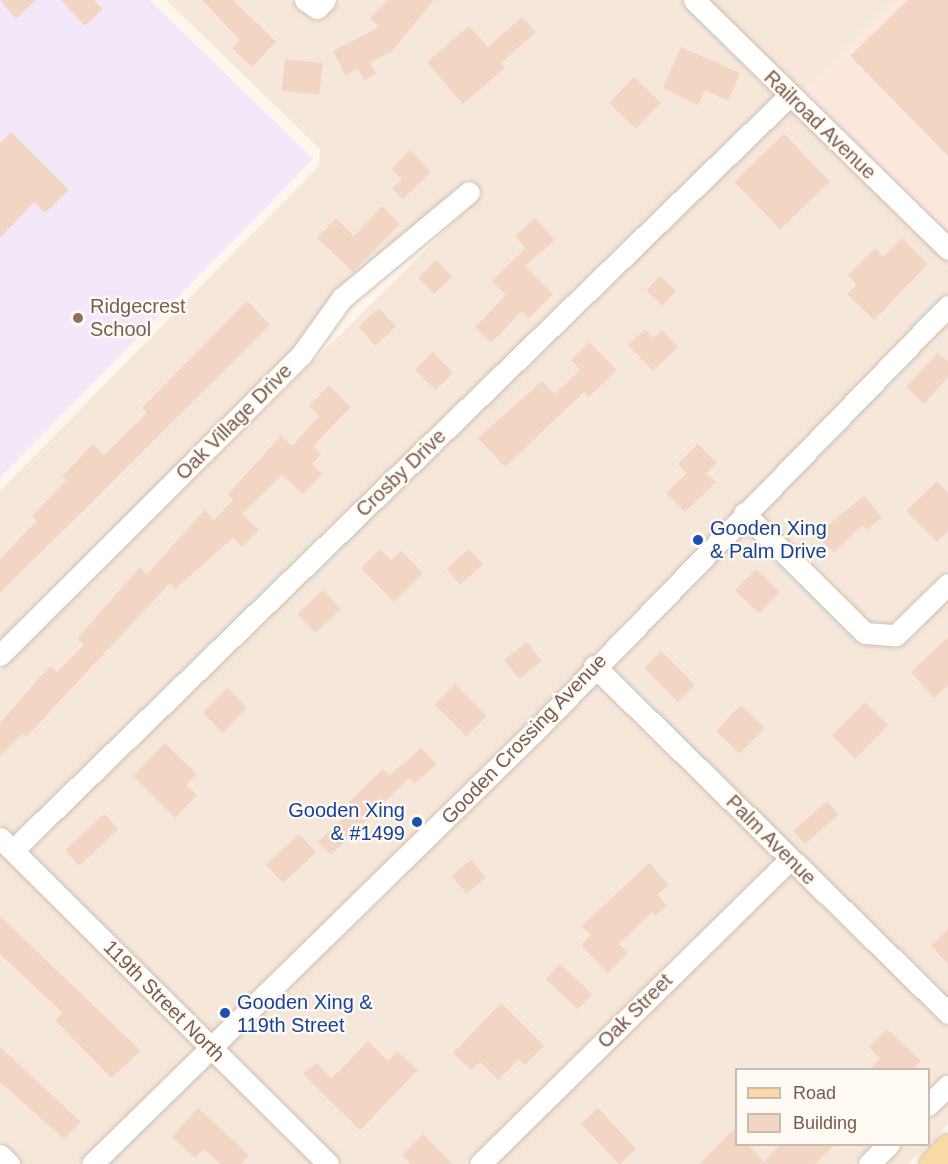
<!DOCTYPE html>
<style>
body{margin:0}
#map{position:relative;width:948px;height:1164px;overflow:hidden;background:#fdf6ec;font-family:Arial,sans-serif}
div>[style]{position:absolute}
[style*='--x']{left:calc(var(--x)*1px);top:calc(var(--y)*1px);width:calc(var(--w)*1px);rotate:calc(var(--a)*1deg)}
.residential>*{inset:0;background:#f5e8da}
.commercial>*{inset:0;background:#fde8e0}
.education>*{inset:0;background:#f3e8fa}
.building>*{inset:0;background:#f3d5c3;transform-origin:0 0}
.roads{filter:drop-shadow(0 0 2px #d1beb0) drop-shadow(0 0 2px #d1beb0)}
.minor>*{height:21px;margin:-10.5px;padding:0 10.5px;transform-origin:10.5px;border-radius:10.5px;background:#fff}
.major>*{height:26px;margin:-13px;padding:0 13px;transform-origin:13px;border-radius:13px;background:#fbd9a5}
.dots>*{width:16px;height:16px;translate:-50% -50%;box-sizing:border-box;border:3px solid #fffaf3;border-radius:50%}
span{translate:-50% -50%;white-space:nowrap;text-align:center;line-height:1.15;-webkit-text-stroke:4.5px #fffaf3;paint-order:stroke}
.street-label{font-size:20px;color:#7a5c4d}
.education-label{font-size:20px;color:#785e54}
.left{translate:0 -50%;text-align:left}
.transit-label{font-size:20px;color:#164399}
.right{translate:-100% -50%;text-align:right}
.legend{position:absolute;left:735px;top:1068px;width:195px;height:78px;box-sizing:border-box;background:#fffaf3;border:2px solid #cabbb1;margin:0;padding:8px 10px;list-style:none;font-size:18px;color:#7a5c4d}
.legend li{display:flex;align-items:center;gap:12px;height:30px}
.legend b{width:30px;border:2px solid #cabbb1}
</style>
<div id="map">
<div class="residential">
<div style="clip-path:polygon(166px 0,290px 0,317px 22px,341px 0,681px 0,775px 95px,12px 836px,0 824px,0 671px,483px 193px,468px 178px,0 641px,0 491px,319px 166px,320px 149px)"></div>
<div style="clip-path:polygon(708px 0,893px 0,801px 93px)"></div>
<div style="clip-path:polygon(790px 110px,948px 262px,948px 292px,534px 716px,210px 1034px,27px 851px)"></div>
<div style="clip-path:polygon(948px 320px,948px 569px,890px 625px,869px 624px,758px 514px)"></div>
<div style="clip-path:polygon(745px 528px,864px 643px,896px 648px,908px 642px,948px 598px,948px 1000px,608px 666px)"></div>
<div style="clip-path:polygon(595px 680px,776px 858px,464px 1164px,342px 1164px,225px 1049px,394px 887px)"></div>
<div style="clip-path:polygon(0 852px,196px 1047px,77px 1164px,23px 1164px,0 1141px)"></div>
<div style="clip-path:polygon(791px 873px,948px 1027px,948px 1071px,929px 1090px,928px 1070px,736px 1070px,736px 1144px,873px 1145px,854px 1164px,495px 1164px)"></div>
<div style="clip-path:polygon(211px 1062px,315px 1164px,108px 1164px)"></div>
<div style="clip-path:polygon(948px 1101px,948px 1124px,929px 1144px,929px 1120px)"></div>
<div style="clip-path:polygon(904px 1145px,928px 1145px,908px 1164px,884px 1164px)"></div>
</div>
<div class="commercial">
<div style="clip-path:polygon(893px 0,948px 0,948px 235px,801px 93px)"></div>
</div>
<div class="education">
<div style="clip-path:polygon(0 0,150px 0,313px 159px,0 478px)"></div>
</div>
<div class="building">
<div style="clip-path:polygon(0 0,36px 0,16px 19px)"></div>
<div style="clip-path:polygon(61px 0,94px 0,103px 9px,85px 26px)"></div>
<div style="clip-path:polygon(202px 0,233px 0,276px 42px,252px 67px,232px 48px,240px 40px)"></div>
<div style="clip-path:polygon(388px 0,434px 0,391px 52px,370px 62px,376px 74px,364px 80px,358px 69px,345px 75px,333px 51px,379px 27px,370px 18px)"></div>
<div style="clip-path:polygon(908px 0,948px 0,948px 156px,850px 56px)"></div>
<div style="clip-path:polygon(522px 17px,536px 32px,501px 63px,505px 68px,463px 104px,427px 62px,469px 26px,488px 47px)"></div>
<div style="clip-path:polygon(681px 47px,740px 73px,728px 101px,705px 90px,698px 105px,663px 88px)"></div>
<div style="left:285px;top:59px;width:38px;height:32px;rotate:6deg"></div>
<div style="left:634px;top:77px;width:37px;height:36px;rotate:44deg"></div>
<div style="clip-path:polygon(11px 132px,69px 190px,45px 213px,34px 202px,0 238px,0 143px)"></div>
<div style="left:784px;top:134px;width:66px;height:69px;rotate:46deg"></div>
<div style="clip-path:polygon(410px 150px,431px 172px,403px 199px,392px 189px,402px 179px,391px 169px)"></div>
<div style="clip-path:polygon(382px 206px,400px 224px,353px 272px,317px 238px,336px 218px,354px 236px)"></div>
<div style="clip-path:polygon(535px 218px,555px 240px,525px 266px,553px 294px,529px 318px,522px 311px,491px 343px,475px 327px,506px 295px,492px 281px,526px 248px,515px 236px)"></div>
<div style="clip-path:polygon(902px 238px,928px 264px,874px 320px,847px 294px,857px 285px,848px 275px,875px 248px,883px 257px)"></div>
<div style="left:436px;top:260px;width:23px;height:25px;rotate:45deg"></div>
<div style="left:660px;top:276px;width:22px;height:20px;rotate:43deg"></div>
<div style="clip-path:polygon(247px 301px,270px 325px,0 593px,0 559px,37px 521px,32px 516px,67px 480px,62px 476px,93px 444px,104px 455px,147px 413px,142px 408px)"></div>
<div style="left:379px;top:308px;width:25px;height:28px;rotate:47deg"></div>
<div style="clip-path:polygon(645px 329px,653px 338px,662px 330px,678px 347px,653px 371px,628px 345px)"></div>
<div style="clip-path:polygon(589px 342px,617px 370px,589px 397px,584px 392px,505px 467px,478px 438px,542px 381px,555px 394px,580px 370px,571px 360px)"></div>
<div style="left:433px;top:352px;width:29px;height:25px;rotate:46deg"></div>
<div style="clip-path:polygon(938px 353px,948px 362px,948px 377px,924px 404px,906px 387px)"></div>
<div style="clip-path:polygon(329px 385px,351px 407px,313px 446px,321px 454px,312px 464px,322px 474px,303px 494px,282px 475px,242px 514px,259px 530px,242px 547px,233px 538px,175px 589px,170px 583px,26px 737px,23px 733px,0 756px,0 723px,40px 677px,51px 666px,57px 672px,84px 645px,77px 639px,140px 567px,147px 574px,205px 510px,214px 520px,233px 500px,228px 494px,281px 436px,292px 446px,319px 416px,309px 406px)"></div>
<div style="clip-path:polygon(698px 444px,717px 463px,706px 473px,716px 482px,685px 512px,666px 493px,687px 473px,678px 464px)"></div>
<div style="clip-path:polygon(937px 481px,948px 493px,948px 531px,937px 542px,906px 511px)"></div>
<div style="clip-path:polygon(864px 496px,882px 517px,867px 530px,862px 525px,834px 553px,816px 535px)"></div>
<div style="clip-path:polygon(380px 549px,391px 560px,401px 551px,423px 573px,394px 602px,361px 568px)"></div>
<div style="left:469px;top:549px;width:21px;height:30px;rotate:49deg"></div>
<div style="left:756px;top:569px;width:33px;height:30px;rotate:44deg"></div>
<div style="left:323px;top:590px;width:26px;height:35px;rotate:47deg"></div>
<div style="clip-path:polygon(948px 637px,948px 685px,934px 698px,911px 672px)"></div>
<div style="left:527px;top:642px;width:24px;height:29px;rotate:52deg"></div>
<div style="left:661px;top:651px;width:48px;height:24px;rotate:45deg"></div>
<div style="left:455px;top:684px;width:45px;height:29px;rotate:45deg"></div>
<div style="left:227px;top:688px;width:28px;height:35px;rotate:44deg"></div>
<div style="left:865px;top:702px;width:33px;height:47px;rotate:45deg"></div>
<div style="left:741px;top:705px;width:33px;height:36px;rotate:44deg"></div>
<div style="clip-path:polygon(165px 743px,197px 774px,186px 785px,197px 795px,175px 818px,133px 776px)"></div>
<div style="clip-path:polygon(421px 748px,437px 764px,414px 784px,409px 778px,331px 855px,318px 842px,355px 807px,349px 802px,383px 769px,389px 776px)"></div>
<div style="left:827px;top:801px;width:18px;height:45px;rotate:49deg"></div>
<div style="left:104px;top:814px;width:21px;height:53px;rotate:47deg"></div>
<div style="left:299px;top:834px;width:25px;height:45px;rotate:47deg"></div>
<div style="left:471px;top:860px;width:23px;height:25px;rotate:50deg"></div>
<div style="clip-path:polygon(649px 863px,669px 885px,657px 895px,667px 906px,655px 916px,652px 912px,619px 944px,628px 953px,608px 973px,581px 945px,591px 935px,582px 926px)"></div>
<div style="clip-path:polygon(0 916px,141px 1051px,111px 1078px,55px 1020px,63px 1013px,0 954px)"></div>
<div style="clip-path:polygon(948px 929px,948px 964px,931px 946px)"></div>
<div style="left:560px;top:964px;width:44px;height:21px;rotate:43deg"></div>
<div style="clip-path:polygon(501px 1003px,544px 1046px,525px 1065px,519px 1059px,498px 1080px,480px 1062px,471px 1070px,453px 1053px)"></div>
<div style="clip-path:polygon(887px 1029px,921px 1061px,912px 1070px,869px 1070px,880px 1058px,869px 1047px)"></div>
<div style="clip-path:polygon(368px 1041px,388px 1061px,397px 1051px,418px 1070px,360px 1130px,303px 1074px,317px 1063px,331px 1079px)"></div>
<div style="clip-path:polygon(0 1047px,81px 1122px,64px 1139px,0 1082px)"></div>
<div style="clip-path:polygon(198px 1108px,249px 1155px,241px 1164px,220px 1164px,204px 1149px,195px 1158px,172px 1137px)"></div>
<div style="left:598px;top:1108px;width:56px;height:23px;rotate:47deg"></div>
<div style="clip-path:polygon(736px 1127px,736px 1144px,747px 1144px,764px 1162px,781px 1144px,835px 1144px,815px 1164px,699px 1164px)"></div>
<div style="clip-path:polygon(423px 1134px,453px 1164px,411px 1164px,402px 1155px)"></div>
</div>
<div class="roads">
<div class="minor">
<div style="--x:305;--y:0;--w:14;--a:34"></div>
<div style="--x:317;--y:8;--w:11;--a:-45"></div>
<div style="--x:694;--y:0;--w:356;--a:44.4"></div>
<div style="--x:744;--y:513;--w:170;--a:44.8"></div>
<div style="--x:865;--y:633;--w:31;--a:4"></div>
<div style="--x:896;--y:635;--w:73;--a:-44.4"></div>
<div style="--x:0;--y:655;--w:425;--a:-44.9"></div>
<div style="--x:301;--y:355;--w:70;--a:-54.3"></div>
<div style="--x:342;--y:298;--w:165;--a:-39.8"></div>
<div style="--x:594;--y:666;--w:496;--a:44.4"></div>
<div style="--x:0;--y:838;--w:462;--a:44.8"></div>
<div style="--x:13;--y:850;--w:1082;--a:-44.18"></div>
<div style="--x:928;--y:1105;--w:28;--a:-44"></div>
<div style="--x:0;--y:1155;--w:13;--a:45"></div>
<div style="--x:92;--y:1164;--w:629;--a:-44.36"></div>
<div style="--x:542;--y:724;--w:583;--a:-45.83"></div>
<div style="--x:480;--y:1164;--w:435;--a:-44.5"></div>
<div style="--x:869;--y:1164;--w:28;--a:-45"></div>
</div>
<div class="major">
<div style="--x:933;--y:1164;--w:22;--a:-47"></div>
</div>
</div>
<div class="dots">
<div style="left:78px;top:318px;background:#8d6e63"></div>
<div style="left:698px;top:540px;background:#1a4fb4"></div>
<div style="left:417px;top:822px;background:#1a4fb4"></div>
<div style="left:225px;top:1013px;background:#1a4fb4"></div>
</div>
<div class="street-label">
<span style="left:820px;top:125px;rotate:44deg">Railroad Avenue</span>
<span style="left:234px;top:422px;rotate:-45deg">Oak Village Drive</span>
<span style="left:401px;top:473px;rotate:-44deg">Crosby Drive</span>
<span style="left:524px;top:739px;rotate:-46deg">Gooden Crossing Avenue</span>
<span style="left:771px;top:840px;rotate:45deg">Palm Avenue</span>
<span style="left:164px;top:1001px;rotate:45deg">119th Street North</span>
<span style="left:635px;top:1011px;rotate:-45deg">Oak Street</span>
</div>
<div class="education-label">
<span class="left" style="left:90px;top:318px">Ridgecrest<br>School</span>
</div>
<div class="transit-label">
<span class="left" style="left:710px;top:540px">Gooden Xing<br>&amp; Palm Drive</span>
<span class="right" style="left:405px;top:822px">Gooden Xing<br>&amp; #1499</span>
<span class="left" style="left:237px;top:1014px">Gooden Xing &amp;<br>119th Street</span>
</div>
<ul class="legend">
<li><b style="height:8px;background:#fbd9a5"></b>Road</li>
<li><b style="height:16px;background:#f3d5c3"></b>Building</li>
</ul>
</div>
